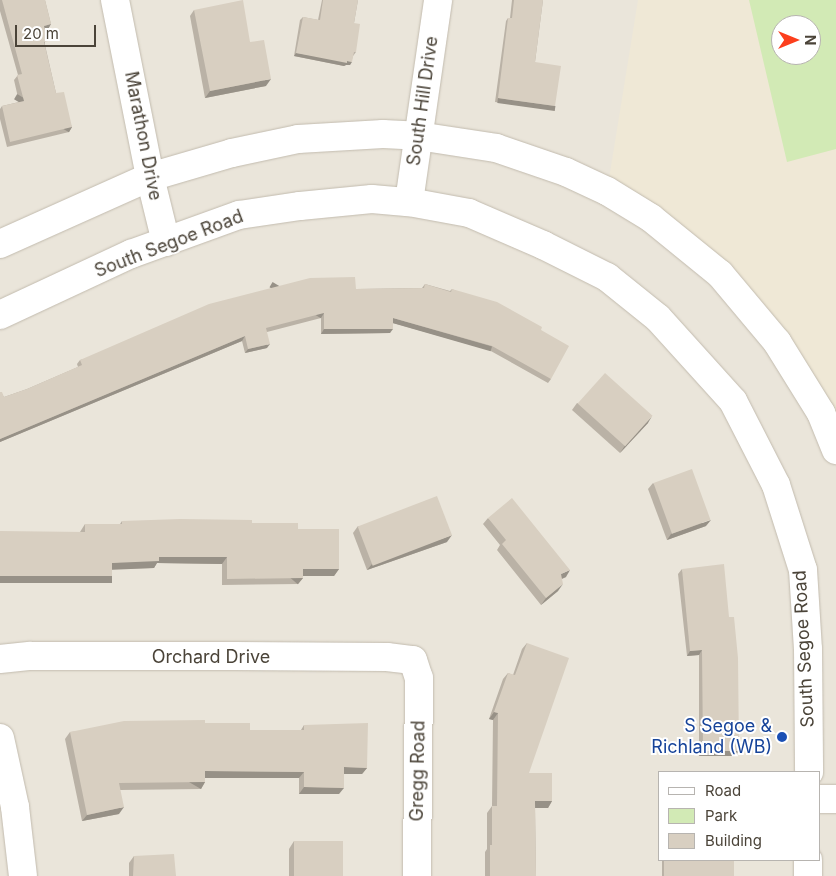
<!DOCTYPE html>
<style>
body{margin:0}
#map{position:relative;width:836px;height:876px;overflow:hidden;background:#f6f3ec;font-family:Inter,sans-serif}
div>[style]{position:absolute}
[style*='--x']{left:calc(var(--x)*1px);top:calc(var(--y)*1px);width:calc(var(--w)*1px);rotate:calc(var(--a)*1deg)}
.residential>*{inset:0;background:#eae5da}
.education>*{inset:0;background:#efe8d6}
.green>*{inset:0;background:#d2eab5}
.roads{filter:drop-shadow(0 0 1px #c2bbae) drop-shadow(0 0 1px #c2bbae)}
.minor>*{height:28px;margin:-14px;padding:0 14px;transform-origin:14px;border-radius:14px;background:#fff}
.tertiary>*{height:28px;margin:-14px;padding:0 14px;transform-origin:14px;border-radius:14px;background:#fff}
.wall>*{inset:0;background:#bab2a6;transform-origin:0 0}
.shaded-wall>*{inset:0;background:#979187;transform-origin:0 0}
.building>*{inset:0;background:#d8cfc1;transform-origin:0 0}
.dots>*{width:14px;height:14px;translate:-50% -50%;box-sizing:border-box;border:2px solid #fff;border-radius:50%}
span{translate:-50% -50%;white-space:nowrap;text-align:center;line-height:1.15;-webkit-text-stroke:4px #fff;paint-order:stroke}
.street-label{font-size:18px;color:#4b4439}
.transit-label{font-size:18px;color:#164399}
.right{translate:-100% -50%;text-align:right}
.legend{position:absolute;left:658px;top:771px;width:162px;height:90px;box-sizing:border-box;background:#fff;border:1px solid #b7b4b0;margin:0;padding:6px 9px;list-style:none;font-size:15px;color:#4b4439}
.legend li{display:flex;align-items:center;gap:10px;height:25px}
.legend b{width:25px;border:1px solid #b7b4b0}
.north{position:absolute;left:771px;top:15px;width:50px;height:50px;box-sizing:border-box;background:#fff;border:1px solid #b7b4b0;border-radius:50%;rotate:90deg;font-size:14px;font-weight:700;line-height:20px;text-align:center;color:#4b4439}
.north::after{content:'';display:block;margin:auto;width:18px;height:22px;background:#fc3f1d;clip-path:polygon(50% 0,100% 100%,50% 72%,0 100%)}
.scale{position:absolute;left:15px;top:25px;width:81px;height:22px;box-sizing:border-box;border:2px solid #4b4439;border-top:0;padding-left:6px;font-size:15px;line-height:18px;white-space:nowrap;color:#4b4439;-webkit-text-stroke:4px #fff;paint-order:stroke}
</style>
<div id="map">
<div class="residential">
<div style="clip-path:polygon(evenodd,0 0,836px 0,836px 876px,0 876px,0 0,781px 25px,811px 25px,811px 55px,781px 55px,781px 25px,0 0,660px 772px,820px 772px,820px 860px,660px 860px,660px 772px)"></div>
</div>
<div class="education">
<div style="clip-path:polygon(evenodd,638px 0,836px 0,836px 450px,777px 342px,607px 191px,638px 0,781px 25px,811px 25px,811px 55px,781px 55px,781px 25px)"></div>
</div>
<div class="green">
<div style="clip-path:polygon(evenodd,749px 0,836px 0,836px 149px,787px 162px,749px 0,781px 25px,811px 25px,811px 55px,781px 55px,781px 25px)"></div>
</div>
<div class="roads">
<div class="minor">
<div style="--x:115;--y:0;--w:180;--a:78.8"></div>
<div style="--x:150;--y:177;--w:67;--a:76.2"></div>
<div style="--x:409;--y:202;--w:204;--a:-81.8"></div>
<div style="--x:0;--y:659;--w:31;--a:-6"></div>
<div style="--x:31;--y:656;--w:203;--a:0"></div>
<div style="--x:234;--y:656;--w:153;--a:0.4"></div>
<div style="--x:387;--y:657;--w:26;--a:7"></div>
<div style="--x:413;--y:660;--w:19;--a:72"></div>
<div style="--x:419;--y:678;--w:198;--a:90.6"></div>
<div style="--x:0;--y:738;--w:71;--a:77.7"></div>
<div style="--x:15;--y:807;--w:69;--a:83.4"></div>
<div style="--x:820;--y:799;--w:16;--a:0"></div>
</div>
<div class="tertiary">
<div style="--x:0;--y:244;--w:164;--a:-24.1"></div>
<div style="--x:150;--y:177;--w:85;--a:-16.3"></div>
<div style="--x:232;--y:153;--w:67;--a:-12"></div>
<div style="--x:298;--y:139;--w:85;--a:-3.4"></div>
<div style="--x:383;--y:134;--w:35;--a:3"></div>
<div style="--x:418;--y:136;--w:79;--a:8.7"></div>
<div style="--x:496;--y:148;--w:74;--a:18.9"></div>
<div style="--x:566;--y:172;--w:45;--a:24.9"></div>
<div style="--x:607;--y:191;--w:52;--a:31.5"></div>
<div style="--x:651;--y:218;--w:89;--a:39.1"></div>
<div style="--x:720;--y:274;--w:89;--a:50"></div>
<div style="--x:777;--y:342;--w:84;--a:58.2"></div>
<div style="--x:821;--y:413;--w:40;--a:68"></div>
<div style="--x:0;--y:315;--w:145;--a:-25"></div>
<div style="--x:131;--y:254;--w:115;--a:-19.9"></div>
<div style="--x:239;--y:215;--w:62;--a:-8.4"></div>
<div style="--x:300;--y:206;--w:72;--a:-5.6"></div>
<div style="--x:372;--y:199;--w:37;--a:5"></div>
<div style="--x:409;--y:202;--w:61;--a:10.4"></div>
<div style="--x:469;--y:213;--w:81;--a:23.4"></div>
<div style="--x:543;--y:245;--w:72;--a:26.6"></div>
<div style="--x:607;--y:277;--w:65;--a:38.8"></div>
<div style="--x:658;--y:318;--w:112;--a:47.9"></div>
<div style="--x:733;--y:401;--w:94;--a:62.9"></div>
<div style="--x:776;--y:485;--w:89;--a:72.4"></div>
<div style="--x:803;--y:570;--w:79;--a:86.4"></div>
<div style="--x:808;--y:649;--w:123;--a:89.5"></div>
<div style="--x:808;--y:876;--w:16;--a:-90"></div>
</div>
</div>
<div class="wall">
<div style="clip-path:polygon(0 0,45px 0,51px 24px,48px 29px,45px 30px,45px 45px,56px 93px,72px 127px,69px 132px,7px 147px,0 119px,0 109px,2px 106px,19px 102px,14px 80px,18px 75px,0 11px)"></div>
<div style="clip-path:polygon(322px 0,358px 0,354px 23px,356px 52px,353px 56px,350px 65px,346px 65px,344px 66px,294px 56px,300px 20px,303px 17px,318px 20px)"></div>
<div style="clip-path:polygon(512px 0,543px 0,535px 62px,555px 106px,553px 110px,495px 102px,506px 21px,508px 18px,510px 18px)"></div>
<div style="clip-path:polygon(194px 10px,250px 42px,266px 86px,205px 98px,190px 16px)"></div>
<div style="clip-path:polygon(425px 284px,450px 291px,452px 289px,541px 330px,551px 379px,548px 383px,489px 350px,393px 323px,390px 333px,321px 334px,321px 318px,267px 332px,267px 348px,245px 353px,242px 341px,0 442px,0 392px,4px 397px,27px 389px,78px 367px,77px 364px,80px 360px,356px 289px,422px 288px)"></div>
<div style="clip-path:polygon(577px 403px,648px 423px,620px 453px,572px 410px)"></div>
<div style="clip-path:polygon(653px 483px,706px 526px,667px 540px,648px 489px)"></div>
<div style="clip-path:polygon(488px 518px,566px 577px,562px 579px,558px 591px,541px 605px,497px 550px,500px 545px,483px 524px)"></div>
<div style="clip-path:polygon(122px 521px,252px 523px,298px 529px,339px 569px,334px 576px,303px 576px,303px 578px,298px 584px,222px 585px,222px 564px,157px 563px,154px 568px,112px 569px,107px 583px,80px 532px,85px 524px,120px 524px)"></div>
<div style="clip-path:polygon(358px 526px,447px 542px,367px 570px,353px 533px)"></div>
<div style="clip-path:polygon(682px 569px,735px 756px,699px 756px,699px 655px,687px 656px,678px 574px)"></div>
<div style="clip-path:polygon(527px 643px,529px 773px,552px 801px,548px 808px,535px 808px,536px 876px,485px 876px,485px 852px,487px 849px,487px 813px,492px 806px,493px 720px,489px 719px,503px 679px,508px 673px,513px 675px,522px 649px)"></div>
<div style="clip-path:polygon(205px 723px,250px 730px,301px 730px,304px 725px,367px 768px,362px 774px,344px 774px,339px 794px,299px 794px,299px 778px,205px 778px,205px 782px,201px 789px,120px 790px,119px 814px,82px 821px,65px 739px,70px 732px)"></div>
<div style="clip-path:polygon(294px 841px,343px 876px,289px 876px,289px 849px)"></div>
<div style="clip-path:polygon(134px 856px,176px 876px,129px 876px,129px 863px)"></div>
<div style="left:662px;top:860px;width:72px;height:16px"></div>
</div>
<div class="shaded-wall">
<div style="clip-path:polygon(51px 24px,48px 29px,41px 31px,44px 26px)"></div>
<div style="clip-path:polygon(296px 53px,347px 61px,352px 62px,350px 65px,346px 65px,344px 66px,294px 56px)"></div>
<div style="clip-path:polygon(271px 79px,266px 86px,205px 98px,210px 91px)"></div>
<div style="left:498px;top:98px;width:58px;height:5px;rotate:8deg"></div>
<div style="left:72px;top:127px;width:6px;height:64px;rotate:121deg"></div>
<div style="left:324px;top:313px;width:6px;height:60px;rotate:121deg"></div>
<div style="left:393px;top:318px;width:103px;height:5px;rotate:16deg"></div>
<div style="clip-path:polygon(324px 329px,393px 329px,390px 333px,321px 334px)"></div>
<div style="clip-path:polygon(245px 336px,242px 341px,0 442px,0 439px)"></div>
<div style="clip-path:polygon(270px 344px,267px 348px,245px 353px,248px 349px)"></div>
<div style="clip-path:polygon(652px 416px,648px 423px,620px 453px,624px 447px)"></div>
<div style="clip-path:polygon(711px 520px,706px 526px,667px 540px,671px 534px)"></div>
<div style="clip-path:polygon(452px 535px,447px 542px,367px 570px,372px 564px)"></div>
<div style="clip-path:polygon(159px 557px,227px 557px,222px 564px,157px 563px,154px 568px,107px 570px,112px 563px)"></div>
<div style="clip-path:polygon(303px 569px,339px 569px,334px 576px,298px 576px)"></div>
<div style="clip-path:polygon(570px 570px,566px 577px,556px 581px,561px 574px)"></div>
<div style="left:0;top:576px;width:112px;height:7px"></div>
<div style="left:303px;top:578px;width:8px;height:76px;rotate:130deg"></div>
<div style="clip-path:polygon(563px 584px,558px 591px,541px 605px,546px 598px)"></div>
<div style="clip-path:polygon(702px 650px,699px 655px,687px 656px,690px 651px)"></div>
<div style="clip-path:polygon(494px 712px,498px 713px,493px 720px,489px 719px)"></div>
<div style="clip-path:polygon(703px 751px,739px 751px,735px 756px,699px 756px)"></div>
<div style="clip-path:polygon(344px 767px,367px 768px,362px 774px,339px 774px)"></div>
<div style="clip-path:polygon(205px 771px,304px 772px,299px 778px,201px 778px)"></div>
<div style="left:205px;top:782px;width:8px;height:86px;rotate:120deg"></div>
<div style="clip-path:polygon(304px 787px,344px 788px,339px 794px,299px 794px)"></div>
<div style="clip-path:polygon(535px 801px,552px 801px,548px 808px,530px 808px)"></div>
<div style="clip-path:polygon(124px 807px,119px 814px,82px 821px,87px 815px)"></div>
</div>
<div class="building">
<div style="clip-path:polygon(2px 0,45px 0,51px 24px,44px 26px,48px 41px,44px 42px,56px 93px,64px 92px,72px 127px,10px 142px,2px 106px,24px 101px,17px 75px,22px 74px)"></div>
<div style="clip-path:polygon(243px 0,250px 42px,264px 40px,271px 79px,210px 91px,194px 10px)"></div>
<div style="clip-path:polygon(323px 0,358px 0,354px 23px,360px 24px,356px 52px,354px 52px,352px 62px,347px 61px,347px 63px,296px 53px,303px 17px,320px 20px)"></div>
<div style="clip-path:polygon(514px 0,543px 0,535px 62px,561px 66px,555px 106px,498px 98px,508px 18px,512px 18px)"></div>
<div style="clip-path:polygon(355px 277px,356px 289px,424px 288px,425px 284px,451px 292px,452px 289px,497px 302px,542px 327px,541px 330px,569px 346px,551px 379px,492px 346px,393px 318px,393px 329px,324px 329px,324px 313px,266px 328px,270px 344px,248px 349px,245px 336px,0 439px,0 392px,2px 392px,4px 397px,27px 389px,82px 365px,80px 360px,209px 304px,310px 278px)"></div>
<div style="left:605px;top:373px;width:64px;height:41px;rotate:42deg"></div>
<div style="left:692px;top:469px;width:54px;height:41px;rotate:70deg"></div>
<div style="left:437px;top:496px;width:42px;height:85px;rotate:69deg"></div>
<div style="clip-path:polygon(512px 498px,570px 570px,561px 574px,563px 584px,546px 598px,502px 544px,506px 540px,488px 518px)"></div>
<div style="clip-path:polygon(180px 519px,252px 520px,252px 523px,298px 523px,298px 529px,339px 529px,339px 569px,303px 569px,303px 578px,227px 579px,227px 557px,159px 557px,159px 561px,112px 563px,112px 576px,0 576px,0 531px,85px 532px,85px 524px,122px 524px,122px 521px)"></div>
<div style="clip-path:polygon(724px 564px,729px 617px,734px 617px,738px 658px,739px 751px,703px 751px,702px 650px,690px 651px,682px 569px)"></div>
<div style="clip-path:polygon(527px 643px,569px 658px,529px 773px,552px 773px,552px 801px,535px 801px,536px 876px,490px 876px,490px 845px,492px 845px,492px 806px,497px 806px,498px 713px,494px 712px,508px 673px,515px 675px)"></div>
<div style="clip-path:polygon(205px 720px,205px 723px,250px 723px,250px 730px,304px 730px,304px 725px,368px 723px,367px 768px,344px 767px,344px 788px,304px 787px,304px 772px,205px 771px,205px 782px,119px 783px,124px 807px,87px 815px,70px 732px,124px 721px)"></div>
<div style="left:294px;top:841px;width:49px;height:35px"></div>
<div style="clip-path:polygon(174px 854px,176px 876px,133px 876px,134px 856px)"></div>
<div style="left:664px;top:860px;width:70px;height:16px"></div>
</div>
<div class="dots">
<div style="left:782px;top:737px;background:#1a4fb4"></div>
</div>
<div class="street-label">
<span style="left:423px;top:101px;rotate:-82deg">South Hill Drive</span>
<span style="left:143px;top:136px;rotate:79deg">Marathon Drive</span>
<span style="left:169px;top:244px;rotate:-21deg">South Segoe Road</span>
<span style="left:804px;top:649px;rotate:-93deg">South Segoe Road</span>
<span style="left:211px;top:657px">Orchard Drive</span>
<span style="left:418px;top:771px;rotate:-89deg">Gregg Road</span>
</div>
<div class="transit-label">
<span class="right" style="left:772px;top:737px">S Segoe &amp;<br>Richland (WB)</span>
</div>
<ul class="legend">
<li><b style="height:6px;background:#fff"></b>Road</li>
<li><b style="height:14px;background:#d2eab5"></b>Park</li>
<li><b style="height:14px;background:#d8cfc1"></b>Building</li>
</ul>
<div class="north">N</div>
<div class="scale">20 m</div>
</div>
